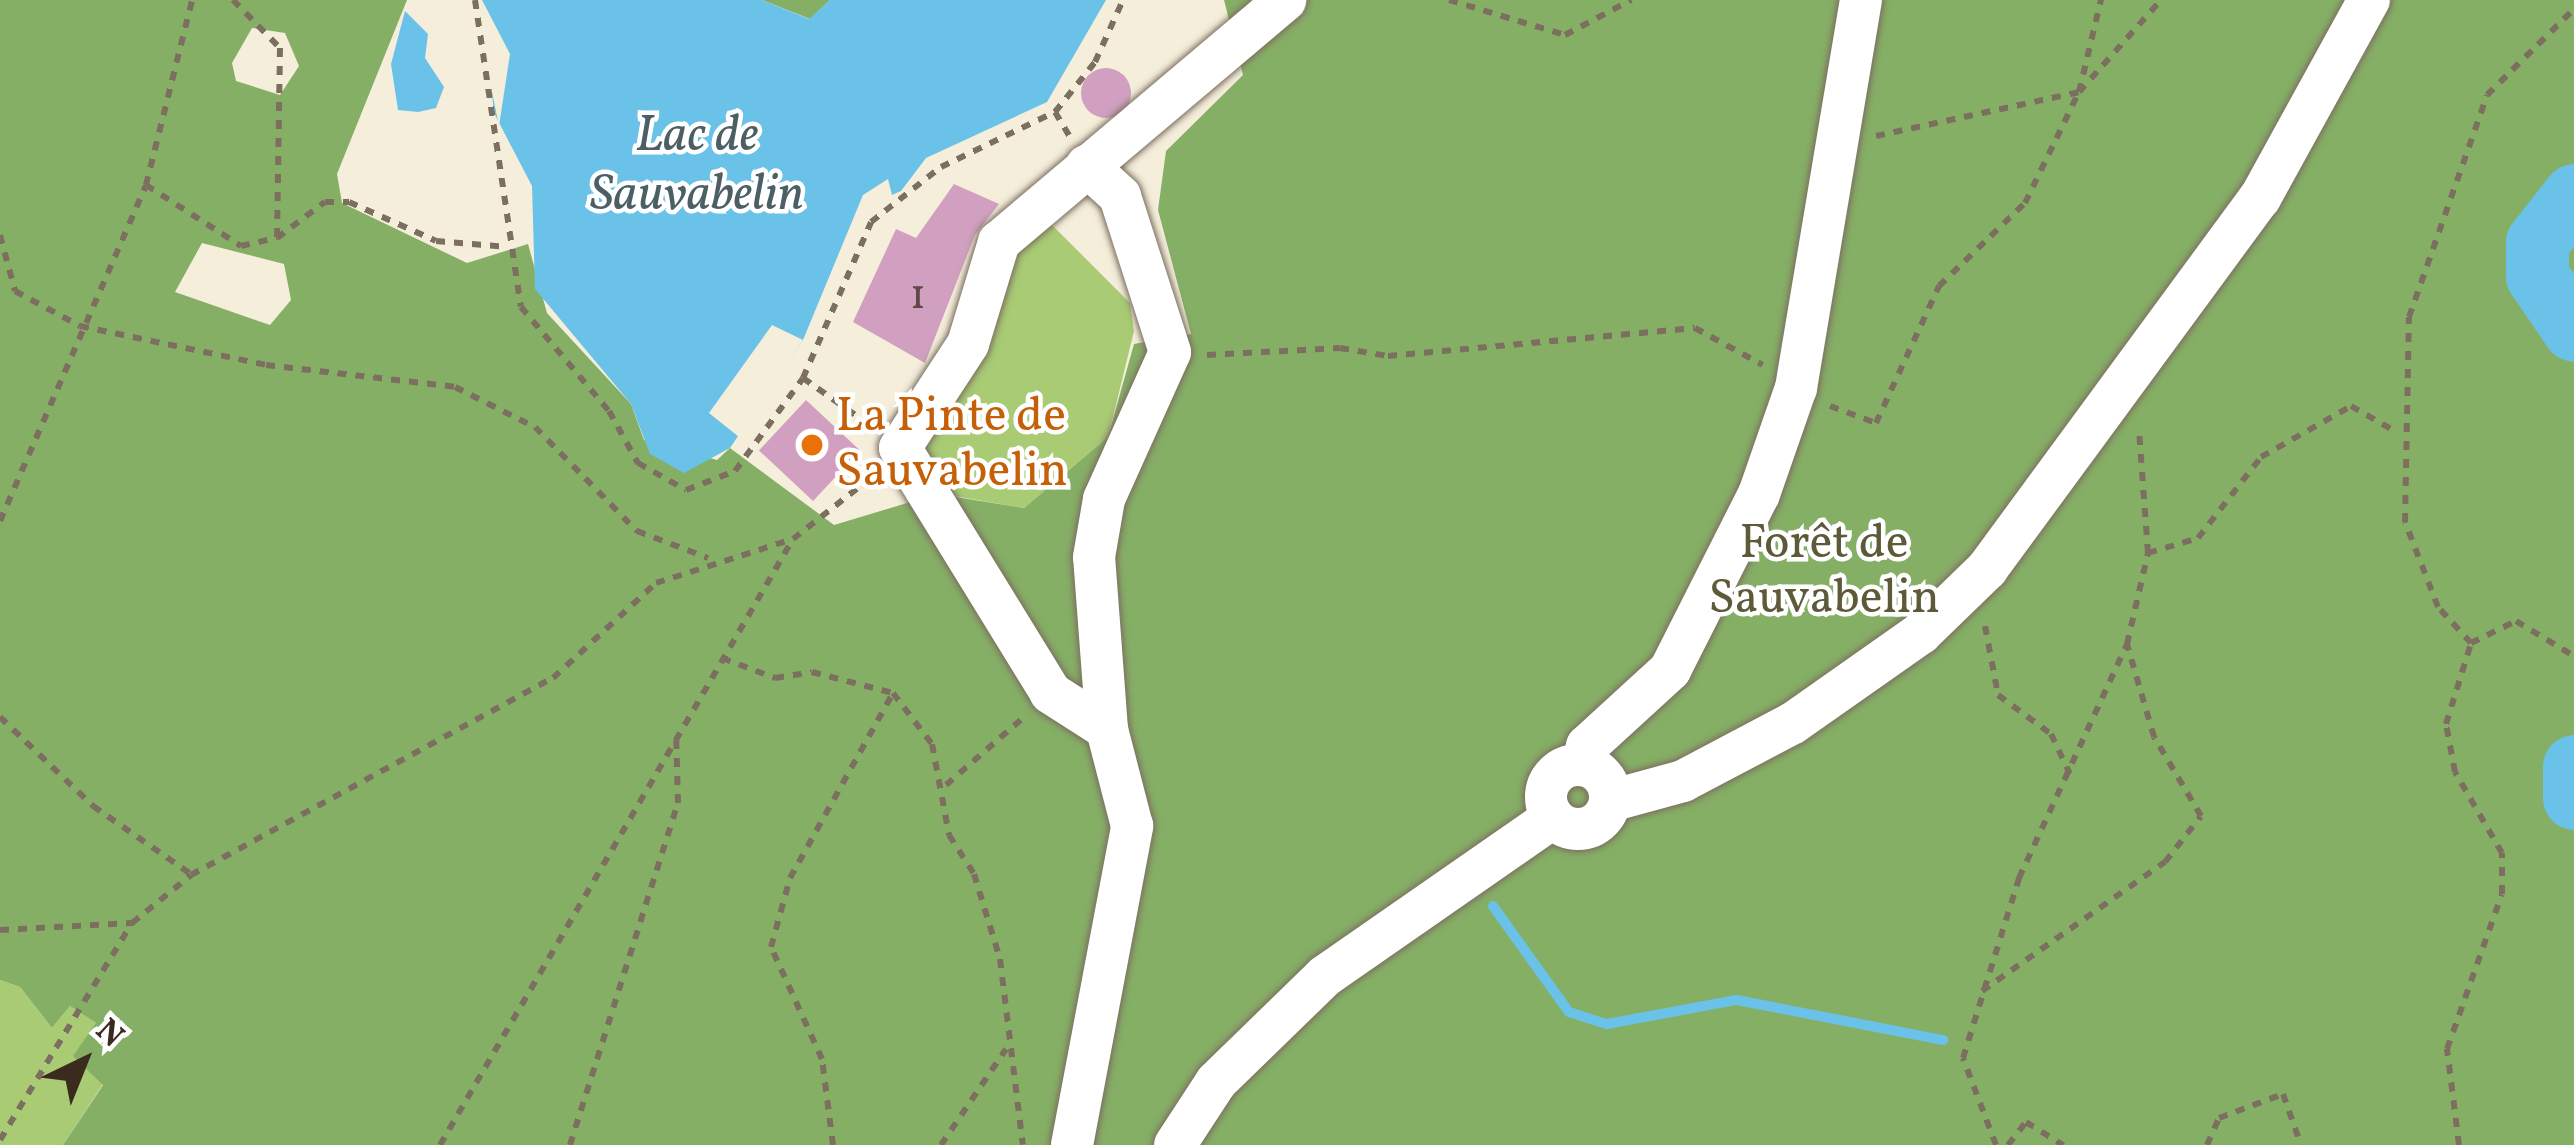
<!DOCTYPE html>
<meta charset="utf-8">
<style>
body{margin:0}
#map{position:relative;width:2574px;height:1145px;overflow:hidden;background:#f5eedb;font-family:Vollkorn,serif}
div>[style]{position:absolute}
[style*='--x']{left:calc(var(--x)*1px);top:calc(var(--y)*1px);width:calc(var(--w)*1px);rotate:calc(var(--a)*1deg)}
.green>*{inset:0;background:#a8cb74}
.forest>*{inset:0;background:#86af66}
.water>*{inset:0;background:#6ac2e8}
.pier>*{inset:0;background:#f5eedb}
.stream>*{height:10px;margin:-5px;padding:0 5px;transform-origin:5px;border-radius:5px;background:#6ac2e8}
.river>*{height:63px;margin:-31.5px;padding:0 31.5px;transform-origin:31.5px;border-radius:31.5px;background:#6ac2e8}
.building>*{inset:0;background:#d1a0c0;transform-origin:0 0}
.round{border-radius:50%}
.path>*{height:6px;margin-top:-3px;transform-origin:0;background:repeating-linear-gradient(90deg,#7c6f60 0 9px,transparent 0 18px)}
.roads{filter:drop-shadow(0 0 3px #7c6f60) drop-shadow(0 0 3px #7c6f60)}
.minor>*{height:42px;margin:-21px;padding:0 21px;transform-origin:21px;border-radius:21px;background:#fff}
.minor>.ring{margin:-21px;padding:0;box-sizing:content-box;background:none;border:42px solid #fff;border-radius:50%}
.dots>*{width:33px;height:33px;translate:-50% -50%;box-sizing:border-box;border:6px solid #fff;border-radius:50%}
span{translate:-50% -50%;white-space:nowrap;text-align:center;line-height:1.15;-webkit-text-stroke:9px #fff;paint-order:stroke}
.number-label{font-size:42px;color:#604846}
.number-label span{-webkit-text-stroke-width:0}
.food-label{font-size:48px;color:#c56008}
.left{translate:0 -50%;text-align:left}
.park-label{font-size:48px;color:#5c5a38}
.water-label{font-size:51px;color:#4b5f65;font-style:italic}
.north{position:absolute;left:24px;top:1001px;width:120px;height:120px;-webkit-text-stroke:9px #fff;paint-order:stroke;rotate:43deg;font-size:33px;font-weight:700;line-height:48px;text-align:center;color:#3b2a1e}
.north::after{content:'';display:block;margin:auto;width:42px;height:54px;background:#3b2a1e;clip-path:polygon(50% 0,100% 100%,50% 72%,0 100%)}
</style>
<div id="map">
<div class="green">
<div style="clip-path:polygon(1050px 223px,1130px 303px,1134px 331px,1108px 437px,1024px 508px,948px 495px,922px 456px,1005px 263px)"></div>
<div style="clip-path:polygon(0 980px,20px 987px,52px 1028px,70px 1006px,96px 1023px,103px 1084px,63px 1145px,0 1145px)"></div>
</div>
<div class="forest">
<div style="clip-path:polygon(evenodd,0 0,407px 0,337px 174px,342px 203px,467px 263px,528px 244px,547px 313px,631px 404px,644px 440px,717px 460px,730px 448px,834px 525px,937px 494px,1024px 508px,1108px 437px,1134px 344px,1191px 334px,1158px 210px,1166px 151px,1243px 75px,1224px 0,2574px 0,2574px 1145px,63px 1145px,103px 1085px,73px 1056px,96px 1023px,70px 1006px,52px 1028px,20px 987px,0 980px,0 0,252px 28px,285px 33px,299px 66px,280px 95px,236px 81px,232px 63px,252px 28px,0 0,202px 243px,284px 264px,291px 300px,270px 325px,175px 292px,202px 243px)"></div>
<div style="clip-path:polygon(762px 0,830px 0,810px 19px)"></div>
</div>
<div class="water">
<div style="clip-path:polygon(482px 0,762px 0,809px 19px,830px 0,1106px 0,1047px 102px,926px 158px,901px 191px,892px 195px,888px 179px,863px 195px,803px 340px,730px 448px,684px 473px,650px 454px,631px 404px,535px 289px,532px 186px,494px 113px)"></div>
<div style="clip-path:polygon(405px 11px,428px 34px,425px 58px,444px 87px,436px 108px,418px 112px,398px 110px,391px 64px)"></div>
</div>
<div class="pier">
<div style="clip-path:polygon(482px 0,510px 54px,499px 126px,484px 53px)"></div>
<div style="clip-path:polygon(772px 325px,803px 340px,739px 437px,709px 413px)"></div>
</div>
<div class="stream">
<div style="--x:1493;--y:906;--w:130;--a:54.4"></div>
<div style="--x:1569;--y:1012;--w:40;--a:18"></div>
<div style="--x:1607;--y:1024;--w:132;--a:-10.5"></div>
<div style="--x:1737;--y:1000;--w:210;--a:11"></div>
</div>
<div class="river">
<div style="--x:2574;--y:195;--w:60;--a:128.2"></div>
<div style="--x:2537;--y:242;--w:34;--a:90"></div>
<div style="--x:2537;--y:276;--w:65;--a:55.6"></div>
<div style="--x:2574;--y:766;--w:32;--a:90"></div>
</div>
<div class="building">
<div class="round" style="left:1081px;top:68px;width:50px;height:50px"></div>
<div style="clip-path:polygon(954px 184px,999px 204px,975px 235px,925px 363px,853px 322px,896px 229px,916px 238px)"></div>
<div style="left:806px;top:400px;width:74px;height:69px;rotate:43deg"></div>
</div>
<div class="path">
<div style="--x:233;--y:0;--w:67;--a:45.6"></div>
<div style="--x:280;--y:48;--w:190;--a:90.9"></div>
<div style="--x:475;--y:0;--w:310;--a:81.5"></div>
<div style="--x:521;--y:307;--w:136;--a:49.8"></div>
<div style="--x:609;--y:411;--w:60;--a:60.9"></div>
<div style="--x:638;--y:463;--w:55;--a:29.4"></div>
<div style="--x:686;--y:490;--w:53;--a:-21.2"></div>
<div style="--x:735;--y:471;--w:115;--a:-53.8"></div>
<div style="--x:803;--y:378;--w:170;--a:-66.4"></div>
<div style="--x:871;--y:222;--w:89;--a:-38.2"></div>
<div style="--x:941;--y:167;--w:127;--a:-25.8"></div>
<div style="--x:1055;--y:112;--w:64;--a:-51.3"></div>
<div style="--x:1095;--y:62;--w:68;--a:-65.7"></div>
<div style="--x:1449;--y:0;--w:121;--a:16.8"></div>
<div style="--x:1565;--y:35;--w:75;--a:-27.9"></div>
<div style="--x:1055;--y:112;--w:29;--a:59"></div>
<div style="--x:1876;--y:136;--w:208;--a:-12.2"></div>
<div style="--x:2079;--y:92;--w:95;--a:-76.6"></div>
<div style="--x:146;--y:185;--w:113;--a:32.7"></div>
<div style="--x:241;--y:246;--w:37;--a:-13"></div>
<div style="--x:277;--y:238;--w:60;--a:-36.9"></div>
<div style="--x:325;--y:202;--w:24;--a:0"></div>
<div style="--x:349;--y:202;--w:95;--a:24.1"></div>
<div style="--x:436;--y:241;--w:72;--a:4.8"></div>
<div style="--x:0;--y:235;--w:58;--a:75"></div>
<div style="--x:15;--y:291;--w:74;--a:28.3"></div>
<div style="--x:80;--y:326;--w:190;--a:11.8"></div>
<div style="--x:266;--y:365;--w:190;--a:6.6"></div>
<div style="--x:455;--y:387;--w:89;--a:26.6"></div>
<div style="--x:535;--y:427;--w:146;--a:45.6"></div>
<div style="--x:637;--y:531;--w:76;--a:20.8"></div>
<div style="--x:1207;--y:355;--w:133;--a:-3"></div>
<div style="--x:1340;--y:348;--w:49;--a:9.5"></div>
<div style="--x:1388;--y:356;--w:308;--a:-5.2"></div>
<div style="--x:1695;--y:328;--w:77;--a:28.6"></div>
<div style="--x:803;--y:378;--w:80;--a:35.3"></div>
<div style="--x:1830;--y:406;--w:49;--a:20.3"></div>
<div style="--x:1876;--y:423;--w:151;--a:-65.3"></div>
<div style="--x:1939;--y:286;--w:120;--a:-44"></div>
<div style="--x:2025;--y:203;--w:123;--a:-64.1"></div>
<div style="--x:2079;--y:92;--w:123;--a:-48.3"></div>
<div style="--x:0;--y:521;--w:366;--a:-66.5"></div>
<div style="--x:146;--y:185;--w:191;--a:-76"></div>
<div style="--x:2148;--y:553;--w:52;--a:-16.7"></div>
<div style="--x:2198;--y:538;--w:103;--a:-52.1"></div>
<div style="--x:2261;--y:457;--w:103;--a:-29.5"></div>
<div style="--x:2351;--y:406;--w:54;--a:29.9"></div>
<div style="--x:1985;--y:626;--w:70;--a:79.3"></div>
<div style="--x:1998;--y:695;--w:66;--a:36.3"></div>
<div style="--x:2051;--y:734;--w:44;--a:64.6"></div>
<div style="--x:2471;--y:643;--w:49;--a:-132.5"></div>
<div style="--x:2438;--y:607;--w:91;--a:-111.2"></div>
<div style="--x:2405;--y:522;--w:205;--a:-88.9"></div>
<div style="--x:2409;--y:317;--w:235;--a:-70.6"></div>
<div style="--x:2487;--y:95;--w:122;--a:-44.7"></div>
<div style="--x:722;--y:658;--w:57;--a:20.7"></div>
<div style="--x:775;--y:678;--w:37;--a:-9"></div>
<div style="--x:812;--y:672;--w:84;--a:14.5"></div>
<div style="--x:893;--y:693;--w:64;--a:52.6"></div>
<div style="--x:932;--y:744;--w:93;--a:79.4"></div>
<div style="--x:949;--y:835;--w:46;--a:57.3"></div>
<div style="--x:974;--y:874;--w:89;--a:73"></div>
<div style="--x:1000;--y:959;--w:187;--a:83"></div>
<div style="--x:0;--y:717;--w:129;--a:43.7"></div>
<div style="--x:93;--y:806;--w:119;--a:34.8"></div>
<div style="--x:946;--y:785;--w:105;--a:-41.1"></div>
<div style="--x:0;--y:930;--w:132;--a:-3"></div>
<div style="--x:1982;--y:991;--w:224;--a:-35.2"></div>
<div style="--x:2165;--y:862;--w:58;--a:-52"></div>
<div style="--x:2201;--y:816;--w:92;--a:-120.7"></div>
<div style="--x:2154;--y:737;--w:97;--a:-106.2"></div>
<div style="--x:0;--y:1140;--w:254;--a:-58.7"></div>
<div style="--x:132;--y:923;--w:76;--a:-39.1"></div>
<div style="--x:191;--y:875;--w:412;--a:-28.6"></div>
<div style="--x:553;--y:678;--w:140;--a:-42.7"></div>
<div style="--x:656;--y:583;--w:144;--a:-17.8"></div>
<div style="--x:793;--y:539;--w:102;--a:-38.2"></div>
<div style="--x:440;--y:1145;--w:701;--a:-59.78"></div>
<div style="--x:570;--y:1145;--w:359;--a:-72.5"></div>
<div style="--x:678;--y:803;--w:71;--a:-91.6"></div>
<div style="--x:833;--y:1145;--w:87;--a:-97.3"></div>
<div style="--x:822;--y:1059;--w:123;--a:-114.5"></div>
<div style="--x:771;--y:947;--w:72;--a:-74.6"></div>
<div style="--x:790;--y:878;--w:212;--a:-60.9"></div>
<div style="--x:941;--y:1145;--w:116;--a:-55.9"></div>
<div style="--x:1996;--y:1145;--w:93;--a:-110.8"></div>
<div style="--x:1963;--y:1058;--w:189;--a:-72.7"></div>
<div style="--x:2019;--y:878;--w:258;--a:-65.2"></div>
<div style="--x:2127;--y:644;--w:93;--a:-77"></div>
<div style="--x:2148;--y:553;--w:123;--a:-94.2"></div>
<div style="--x:2008;--y:1145;--w:29;--a:-52"></div>
<div style="--x:2026;--y:1122;--w:44;--a:31.9"></div>
<div style="--x:2207;--y:1145;--w:30;--a:-66"></div>
<div style="--x:2219;--y:1118;--w:68;--a:-20.6"></div>
<div style="--x:2283;--y:1094;--w:54;--a:70.6"></div>
<div style="--x:2459;--y:1145;--w:97;--a:-97.1"></div>
<div style="--x:2447;--y:1049;--w:164;--a:-70.5"></div>
<div style="--x:2502;--y:894;--w:41;--a:-90"></div>
<div style="--x:2502;--y:853;--w:94;--a:-120.1"></div>
<div style="--x:2455;--y:772;--w:49;--a:-100.6"></div>
<div style="--x:2446;--y:724;--w:85;--a:-72.8"></div>
<div style="--x:2471;--y:643;--w:50;--a:-26.1"></div>
<div style="--x:2516;--y:621;--w:68;--a:31.1"></div>
</div>
<div class="roads">
<div class="minor">
<div style="--x:1107;--y:729;--w:67;--a:-147.3"></div>
<div style="--x:1051;--y:693;--w:288;--a:-121.6"></div>
<div style="--x:900;--y:448;--w:124;--a:-56.8"></div>
<div style="--x:968;--y:344;--w:107;--a:-73.1"></div>
<div style="--x:999;--y:242;--w:375;--a:-40.2"></div>
<div class="ring" style="left:1546px;top:765px;width:22px;height:22px"></div>
<div style="--x:1582;--y:765;--w:20;--a:-75"></div>
<div style="--x:1587;--y:746;--w:113;--a:-42.5"></div>
<div style="--x:1670;--y:670;--w:197;--a:-63.2"></div>
<div style="--x:1759;--y:494;--w:112;--a:-70.8"></div>
<div style="--x:1796;--y:388;--w:393;--a:-80.5"></div>
<div style="--x:1610;--y:801;--w:76;--a:-15.3"></div>
<div style="--x:1683;--y:781;--w:124;--a:-27.8"></div>
<div style="--x:1793;--y:723;--w:156;--a:-35.1"></div>
<div style="--x:1921;--y:633;--w:92;--a:-44.1"></div>
<div style="--x:1987;--y:569;--w:461;--a:-53.7"></div>
<div style="--x:2260;--y:198;--w:226;--a:-61.2"></div>
<div style="--x:1072;--y:1145;--w:325;--a:-79.3"></div>
<div style="--x:1132;--y:826;--w:100;--a:-104.5"></div>
<div style="--x:1107;--y:729;--w:172;--a:-94.3"></div>
<div style="--x:1094;--y:557;--w:59;--a:-80.2"></div>
<div style="--x:1104;--y:499;--w:161;--a:-65.8"></div>
<div style="--x:1170;--y:352;--w:164;--a:-107.8"></div>
<div style="--x:1120;--y:196;--w:45;--a:-137.7"></div>
<div style="--x:1175;--y:1145;--w:75;--a:-56.9"></div>
<div style="--x:1216;--y:1082;--w:152;--a:-44.2"></div>
<div style="--x:1325;--y:976;--w:277;--a:-34.8"></div>
</div>
</div>
<div class="dots">
<div style="left:812px;top:445px;background:#e8710a"></div>
</div>
<div class="number-label">
<span style="left:918px;top:298px">1</span>
</div>
<div class="food-label">
<span class="left" style="left:836px;top:445px">La Pinte de<br>Sauvabelin</span>
</div>
<div class="park-label">
<span style="left:1824px;top:572px">Forêt de<br>Sauvabelin</span>
</div>
<div class="water-label">
<span style="left:697px;top:167px">Lac de<br>Sauvabelin</span>
</div>
<div class="north">N</div>
</div>
